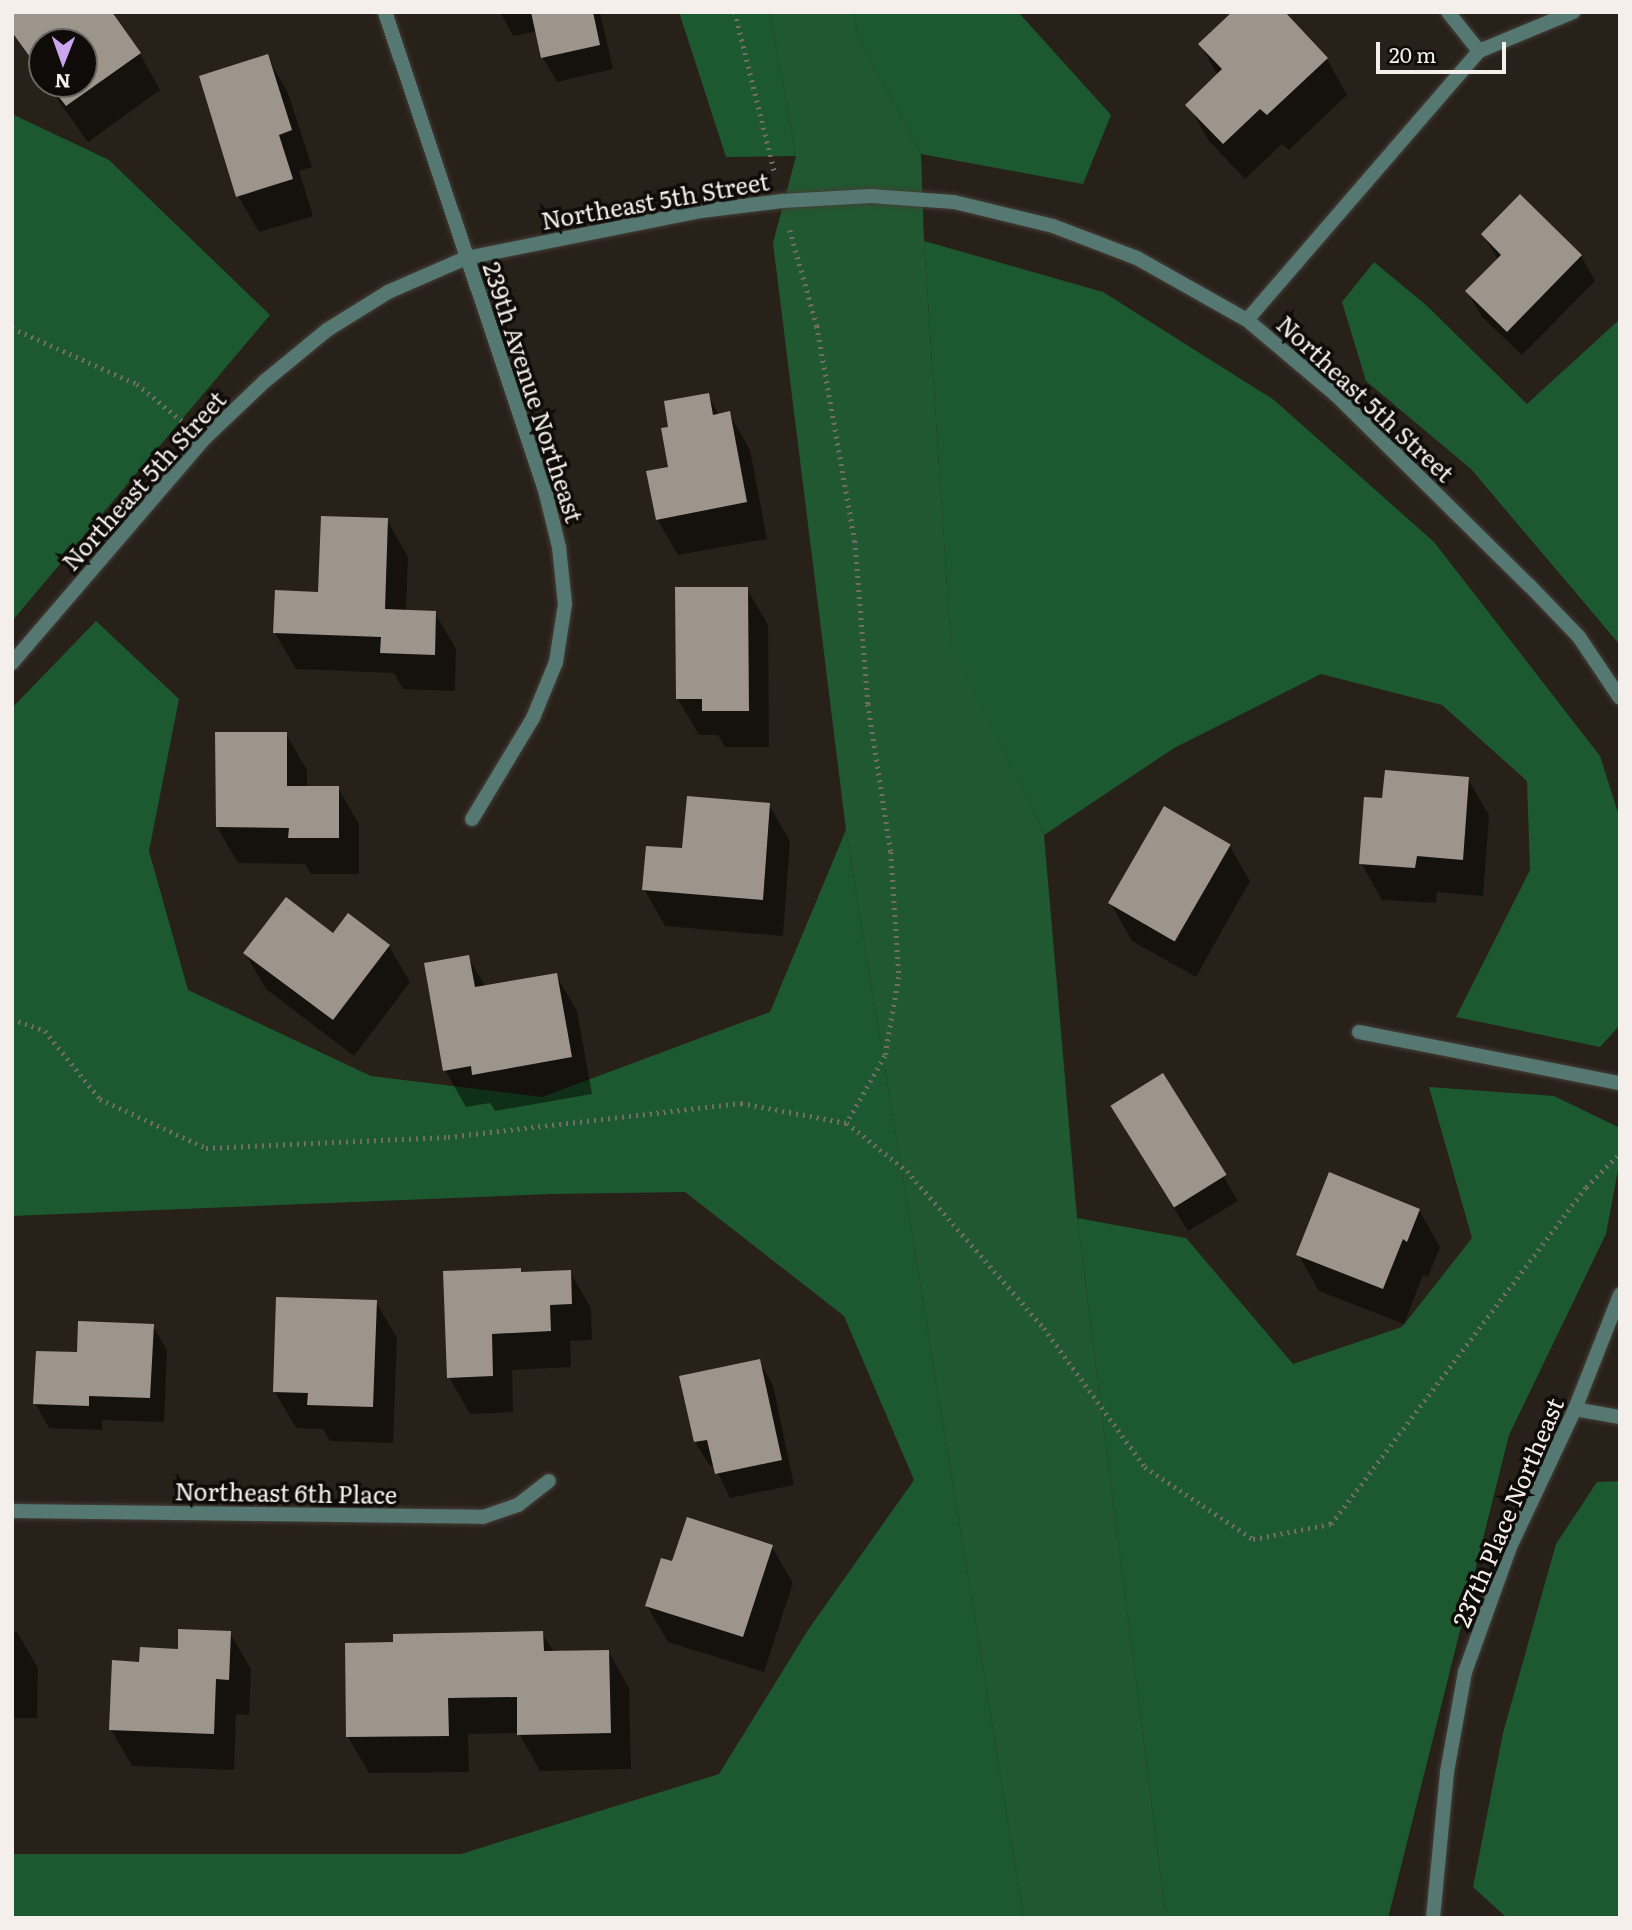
<!DOCTYPE html>
<style>
body{margin:0}
#map{position:relative;width:1632px;height:1930px;overflow:hidden;background:#28211a;font-family:Literata,serif}
div>[style]{position:absolute}
[style*='--x']{left:calc(var(--x)*1px);top:calc(var(--y)*1px);width:calc(var(--w)*1px);rotate:calc(var(--a)*1deg)}
.green>*{inset:0;background:#205831}
.forest>*{inset:0;background:#1d5930}
.shadow>*{inset:0;background:#0007}
.building>*{inset:0;background:#9d958c;transform-origin:0 0}
.path>*{height:4.5px;margin-top:-2.25px;transform-origin:0;background:repeating-linear-gradient(90deg,#736d67 0 2px,transparent 0 7px)}
.roads{filter:drop-shadow(0 0 2px #453e37) drop-shadow(0 0 2px #453e37)}
.street>*{height:14px;margin:-7px;padding:0 7px;transform-origin:7px;border-radius:7px;background:#557873}
span{translate:-50% -50%;white-space:nowrap;text-align:center;line-height:1.15;-webkit-text-stroke:7px #0e0b08;paint-order:stroke}
.street-label{font-size:24px;color:#f4efea}
.frame{position:absolute;inset:0;border:14px solid #f4efea;pointer-events:none}
.north{position:absolute;left:28px;top:28px;width:70px;height:70px;box-sizing:border-box;background:#0e0b08;border:2px solid #6a6662;border-radius:50%;rotate:181deg;font-size:19px;font-weight:700;line-height:28px;text-align:center;color:#f4efea}
.north::after{content:'';display:block;margin:auto;width:24px;height:32px;background:#c8a5ee;clip-path:polygon(50% 0,100% 100%,50% 72%,0 100%)}
.scale{position:absolute;left:1376px;top:42px;width:130px;height:32px;box-sizing:border-box;border:4px solid #f4efea;border-top:0;padding-left:9px;font-size:21px;line-height:24px;white-space:nowrap;color:#f4efea;-webkit-text-stroke:5px #0e0b08;paint-order:stroke}
</style>
<div id="map">
<div class="green">
<div style="clip-path:polygon(770px 12px,853px 12px,858px 38px,921px 154px,924px 241px,951px 645px,1044px 835px,1077px 1218px,1166px 1918px,1024px 1918px,846px 830px,773px 243px,796px 156px)"></div>
</div>
<div class="forest">
<div style="clip-path:polygon(679px 12px,770px 12px,796px 156px,726px 157px)"></div>
<div style="clip-path:polygon(853px 12px,1018px 12px,1111px 115px,1083px 184px,921px 154px,858px 38px)"></div>
<div style="clip-path:polygon(12px 114px,109px 160px,270px 315px,12px 621px)"></div>
<div style="clip-path:polygon(924px 241px,1103px 292px,1274px 400px,1434px 542px,1600px 756px,1620px 819px,1620px 1025px,1600px 1047px,1456px 1017px,1530px 870px,1527px 781px,1442px 705px,1321px 674px,1174px 748px,1044px 835px,951px 646px)"></div>
<div style="clip-path:polygon(1374px 262px,1426px 305px,1527px 404px,1620px 319px,1620px 645px,1471px 469px,1366px 381px,1342px 302px)"></div>
<div style="clip-path:polygon(96px 621px,179px 699px,149px 851px,188px 990px,371px 1076px,542px 1097px,770px 1012px,846px 830px,1024px 1918px,12px 1918px,12px 1854px,461px 1854px,719px 1774px,808px 1630px,914px 1480px,844px 1316px,685px 1192px,551px 1194px,12px 1216px,12px 708px)"></div>
<div style="clip-path:polygon(1429px 1087px,1554px 1096px,1620px 1128px,1620px 1159px,1606px 1234px,1509px 1435px,1388px 1918px,1166px 1918px,1077px 1218px,1186px 1238px,1293px 1364px,1402px 1327px,1472px 1238px)"></div>
<div style="clip-path:polygon(1620px 1481px,1620px 1918px,1507px 1918px,1473px 1887px,1503px 1733px,1556px 1544px,1597px 1482px)"></div>
</div>
<div class="shadow">
<div style="clip-path:polygon(500px 12px,600px 12px,613px 69px,557px 82px,543px 58px,537px 31px,513px 36px)"></div>
<div style="clip-path:polygon(12px 21px,140px 54px,160px 90px,88px 142px,46px 84px,84px 84px,84px 42px,42px 42px,42px 78px,12px 31px)"></div>
<div style="clip-path:polygon(1200px 44px,1327px 59px,1347px 95px,1289px 150px,1282px 144px,1245px 179px,1209px 141px,1188px 105px,1218px 76px)"></div>
<div style="clip-path:polygon(267px 56px,288px 93px,312px 167px,299px 171px,313px 216px,259px 232px,238px 196px)"></div>
<div style="clip-path:polygon(1520px 197px,1581px 256px,1595px 281px,1522px 355px,1481px 316px,1467px 291px,1498px 260px,1483px 234px)"></div>
<div style="clip-path:polygon(708px 395px,719px 415px,729px 413px,750px 450px,767px 539px,678px 555px,657px 519px,670px 468px)"></div>
<div style="clip-path:polygon(387px 520px,408px 557px,406px 612px,435px 613px,456px 649px,455px 691px,403px 689px,394px 673px,296px 669px,275px 633px,319px 593px)"></div>
<div style="clip-path:polygon(747px 589px,768px 625px,769px 747px,725px 747px,718px 735px,699px 735px,678px 699px)"></div>
<div style="clip-path:polygon(286px 734px,307px 770px,307px 787px,338px 788px,359px 824px,359px 874px,311px 874px,305px 864px,238px 863px,217px 827px)"></div>
<div style="clip-path:polygon(1468px 779px,1489px 815px,1483px 896px,1437px 892px,1436px 903px,1382px 900px,1361px 863px,1384px 800px)"></div>
<div style="clip-path:polygon(769px 805px,790px 841px,783px 936px,665px 926px,644px 889px,684px 850px)"></div>
<div style="clip-path:polygon(1229px 845px,1250px 881px,1196px 977px,1132px 941px,1111px 904px)"></div>
<div style="clip-path:polygon(333px 936px,389px 946px,410px 982px,354px 1056px,266px 989px,245px 953px)"></div>
<div style="clip-path:polygon(468px 957px,486px 987px,556px 975px,577px 1011px,592px 1094px,495px 1111px,490px 1103px,466px 1107px,445px 1070px)"></div>
<div style="clip-path:polygon(1163px 1076px,1238px 1201px,1188px 1231px,1126px 1131px)"></div>
<div style="clip-path:polygon(1419px 1210px,1440px 1247px,1428px 1277px,1423px 1275px,1404px 1324px,1319px 1291px,1298px 1254px)"></div>
<div style="clip-path:polygon(570px 1272px,591px 1308px,592px 1340px,570px 1341px,571px 1367px,512px 1370px,513px 1412px,470px 1414px,449px 1377px,522px 1274px)"></div>
<div style="clip-path:polygon(376px 1302px,397px 1338px,393px 1443px,330px 1441px,323px 1429px,296px 1428px,275px 1392px)"></div>
<div style="clip-path:polygon(153px 1326px,167px 1350px,164px 1422px,102px 1420px,102px 1430px,49px 1428px,35px 1403px,78px 1354px)"></div>
<div style="clip-path:polygon(759px 1361px,773px 1385px,794px 1485px,730px 1498px,714px 1465px,710px 1466px,695px 1442px)"></div>
<div style="clip-path:polygon(772px 1547px,793px 1583px,764px 1672px,668px 1642px,647px 1606px,674px 1564px)"></div>
<div style="clip-path:polygon(12px 1632px,17px 1632px,38px 1668px,37px 1718px,13px 1718px,12px 1751px)"></div>
<div style="clip-path:polygon(230px 1633px,251px 1669px,249px 1715px,236px 1714px,234px 1770px,132px 1766px,111px 1730px,141px 1663px)"></div>
<div style="clip-path:polygon(542px 1633px,554px 1652px,608px 1651px,629px 1688px,631px 1769px,540px 1771px,519px 1733px,468px 1734px,469px 1772px,369px 1773px,348px 1737px,395px 1644px)"></div>
</div>
<div class="building">
<div style="clip-path:polygon(12px 12px,112px 12px,141px 53px,66px 106px,49px 84px,84px 84px,84px 42px,42px 42px,42px 74px,12px 32px)"></div>
<div style="clip-path:polygon(531px 12px,593px 12px,600px 45px,541px 58px)"></div>
<div style="clip-path:polygon(1232px 12px,1285px 12px,1328px 58px,1267px 115px,1260px 109px,1223px 144px,1185px 105px,1222px 69px,1198px 44px)"></div>
<div style="clip-path:polygon(268px 54px,292px 130px,279px 135px,293px 179px,236px 197px,199px 76px)"></div>
<div style="clip-path:polygon(1520px 194px,1582px 255px,1507px 332px,1465px 291px,1501px 255px,1481px 234px)"></div>
<div style="clip-path:polygon(709px 393px,713px 415px,730px 411px,747px 502px,656px 520px,646px 471px,668px 467px,661px 428px,668px 427px,664px 401px)"></div>
<div style="clip-path:polygon(321px 516px,388px 518px,385px 609px,436px 611px,435px 655px,380px 653px,381px 637px,273px 633px,275px 590px,318px 592px)"></div>
<div style="clip-path:polygon(675px 587px,748px 587px,749px 711px,702px 711px,702px 699px,676px 699px)"></div>
<div style="clip-path:polygon(215px 732px,287px 732px,287px 786px,339px 786px,339px 838px,288px 838px,289px 828px,216px 827px)"></div>
<div style="clip-path:polygon(1385px 770px,1469px 777px,1463px 860px,1417px 856px,1415px 868px,1359px 864px,1364px 797px,1382px 798px)"></div>
<div style="clip-path:polygon(687px 796px,770px 803px,763px 900px,642px 890px,646px 846px,682px 848px)"></div>
<div style="left:1164px;top:806px;width:77px;height:112px;rotate:30deg"></div>
<div style="clip-path:polygon(286px 897px,333px 933px,348px 913px,390px 945px,333px 1020px,243px 953px)"></div>
<div style="clip-path:polygon(469px 955px,475px 987px,557px 973px,572px 1057px,472px 1075px,471px 1066px,443px 1071px,424px 963px)"></div>
<div style="left:1163px;top:1073px;width:120px;height:62px;rotate:58deg"></div>
<div style="clip-path:polygon(1329px 1172px,1420px 1209px,1407px 1242px,1403px 1239px,1383px 1289px,1296px 1255px)"></div>
<div style="clip-path:polygon(521px 1268px,521px 1272px,571px 1270px,572px 1304px,550px 1305px,551px 1331px,492px 1334px,493px 1376px,447px 1378px,443px 1271px)"></div>
<div style="clip-path:polygon(276px 1297px,377px 1300px,373px 1407px,307px 1405px,308px 1393px,273px 1392px)"></div>
<div style="clip-path:polygon(78px 1321px,154px 1324px,150px 1398px,89px 1396px,89px 1406px,33px 1404px,36px 1351px,77px 1352px)"></div>
<div style="clip-path:polygon(760px 1359px,782px 1460px,715px 1474px,707px 1440px,694px 1442px,679px 1376px)"></div>
<div style="clip-path:polygon(687px 1517px,773px 1545px,743px 1637px,645px 1606px,661px 1558px,672px 1561px)"></div>
<div style="clip-path:polygon(178px 1629px,231px 1631px,229px 1680px,216px 1679px,214px 1734px,109px 1730px,112px 1660px,139px 1662px,140px 1647px,178px 1649px)"></div>
<div style="clip-path:polygon(543px 1631px,544px 1651px,609px 1650px,611px 1733px,517px 1735px,517px 1697px,448px 1698px,449px 1736px,346px 1737px,345px 1643px,393px 1642px,393px 1634px)"></div>
</div>
<div class="path">
<div style="--x:735;--y:12;--w:167;--a:76.1"></div>
<div style="--x:790;--y:230;--w:100;--a:74.3"></div>
<div style="--x:817;--y:326;--w:218;--a:80"></div>
<div style="--x:855;--y:541;--w:164;--a:85.4"></div>
<div style="--x:868;--y:704;--w:150;--a:81.2"></div>
<div style="--x:891;--y:852;--w:125;--a:86.3"></div>
<div style="--x:899;--y:977;--w:80;--a:100"></div>
<div style="--x:885;--y:1056;--w:77;--a:119.6"></div>
<div style="--x:12;--y:328;--w:137;--a:24.1"></div>
<div style="--x:137;--y:384;--w:58;--a:39.4"></div>
<div style="--x:12;--y:1019;--w:35;--a:20"></div>
<div style="--x:45;--y:1031;--w:87;--a:51"></div>
<div style="--x:100;--y:1099;--w:117;--a:24.8"></div>
<div style="--x:206;--y:1148;--w:242;--a:-2.6"></div>
<div style="--x:448;--y:1137;--w:295;--a:-6.6"></div>
<div style="--x:741;--y:1103;--w:108;--a:10.7"></div>
<div style="--x:847;--y:1123;--w:77;--a:38.7"></div>
<div style="--x:907;--y:1171;--w:208;--a:48.9"></div>
<div style="--x:1044;--y:1328;--w:172;--a:54"></div>
<div style="--x:1145;--y:1467;--w:130;--a:33.7"></div>
<div style="--x:1253;--y:1539;--w:79;--a:-10.9"></div>
<div style="--x:1331;--y:1524;--w:423;--a:-52.9"></div>
<div style="--x:1586;--y:1187;--w:48;--a:-45"></div>
</div>
<div class="roads">
<div class="street">
<div style="--x:385;--y:12;--w:504;--a:71.49"></div>
<div style="--x:545;--y:490;--w:59;--a:76.2"></div>
<div style="--x:559;--y:547;--w:57;--a:84"></div>
<div style="--x:565;--y:604;--w:59;--a:98.8"></div>
<div style="--x:556;--y:662;--w:61;--a:112.3"></div>
<div style="--x:533;--y:718;--w:118;--a:121.1"></div>
<div style="--x:1448;--y:12;--w:50;--a:51.5"></div>
<div style="--x:1247;--y:320;--w:355;--a:-49.2"></div>
<div style="--x:1479;--y:51;--w:102;--a:-22.5"></div>
<div style="--x:12;--y:663;--w:295;--a:-49.4"></div>
<div style="--x:204;--y:439;--w:84;--a:-43.6"></div>
<div style="--x:265;--y:381;--w:80;--a:-39.4"></div>
<div style="--x:327;--y:330;--w:72;--a:-31.9"></div>
<div style="--x:388;--y:292;--w:85;--a:-23.6"></div>
<div style="--x:466;--y:258;--w:240;--a:-11.3"></div>
<div style="--x:701;--y:211;--w:82;--a:-7"></div>
<div style="--x:782;--y:201;--w:89;--a:-3.2"></div>
<div style="--x:871;--y:196;--w:83;--a:4.1"></div>
<div style="--x:954;--y:202;--w:102;--a:13.6"></div>
<div style="--x:1053;--y:226;--w:90;--a:20.9"></div>
<div style="--x:1137;--y:258;--w:126;--a:29.4"></div>
<div style="--x:1247;--y:320;--w:115;--a:40.1"></div>
<div style="--x:1335;--y:394;--w:272;--a:44.6"></div>
<div style="--x:1529;--y:585;--w:72;--a:46.1"></div>
<div style="--x:1579;--y:637;--w:73;--a:56.1"></div>
<div style="--x:1359;--y:1032;--w:266;--a:11.1"></div>
<div style="--x:1575;--y:1409;--w:46;--a:10.1"></div>
<div style="--x:12;--y:1511;--w:471;--a:0.7"></div>
<div style="--x:483;--y:1517;--w:37;--a:-19"></div>
<div style="--x:518;--y:1505;--w:39;--a:-38"></div>
<div style="--x:1433;--y:1918;--w:147;--a:-84.5"></div>
<div style="--x:1447;--y:1772;--w:102;--a:-79.8"></div>
<div style="--x:1465;--y:1672;--w:133;--a:-70.2"></div>
<div style="--x:1510;--y:1547;--w:153;--a:-64.8"></div>
<div style="--x:1575;--y:1409;--w:123;--a:-68.5"></div>
</div>
</div>
<div class="street-label">
<span style="left:655px;top:200px;rotate:-10deg">Northeast 5th Street</span>
<span style="left:534px;top:392px;rotate:72deg">239th Avenue Northeast</span>
<span style="left:1366px;top:398px;rotate:43deg">Northeast 5th Street</span>
<span style="left:143px;top:480px;rotate:-48deg">Northeast 5th Street</span>
<span style="left:286px;top:1492px;rotate:1deg">Northeast 6th Place</span>
<span style="left:1507px;top:1512px;rotate:-67deg">237th Place Northeast</span>
</div>
<div class="frame"></div>
<div class="north">N</div>
<div class="scale">20 m</div>
</div>
